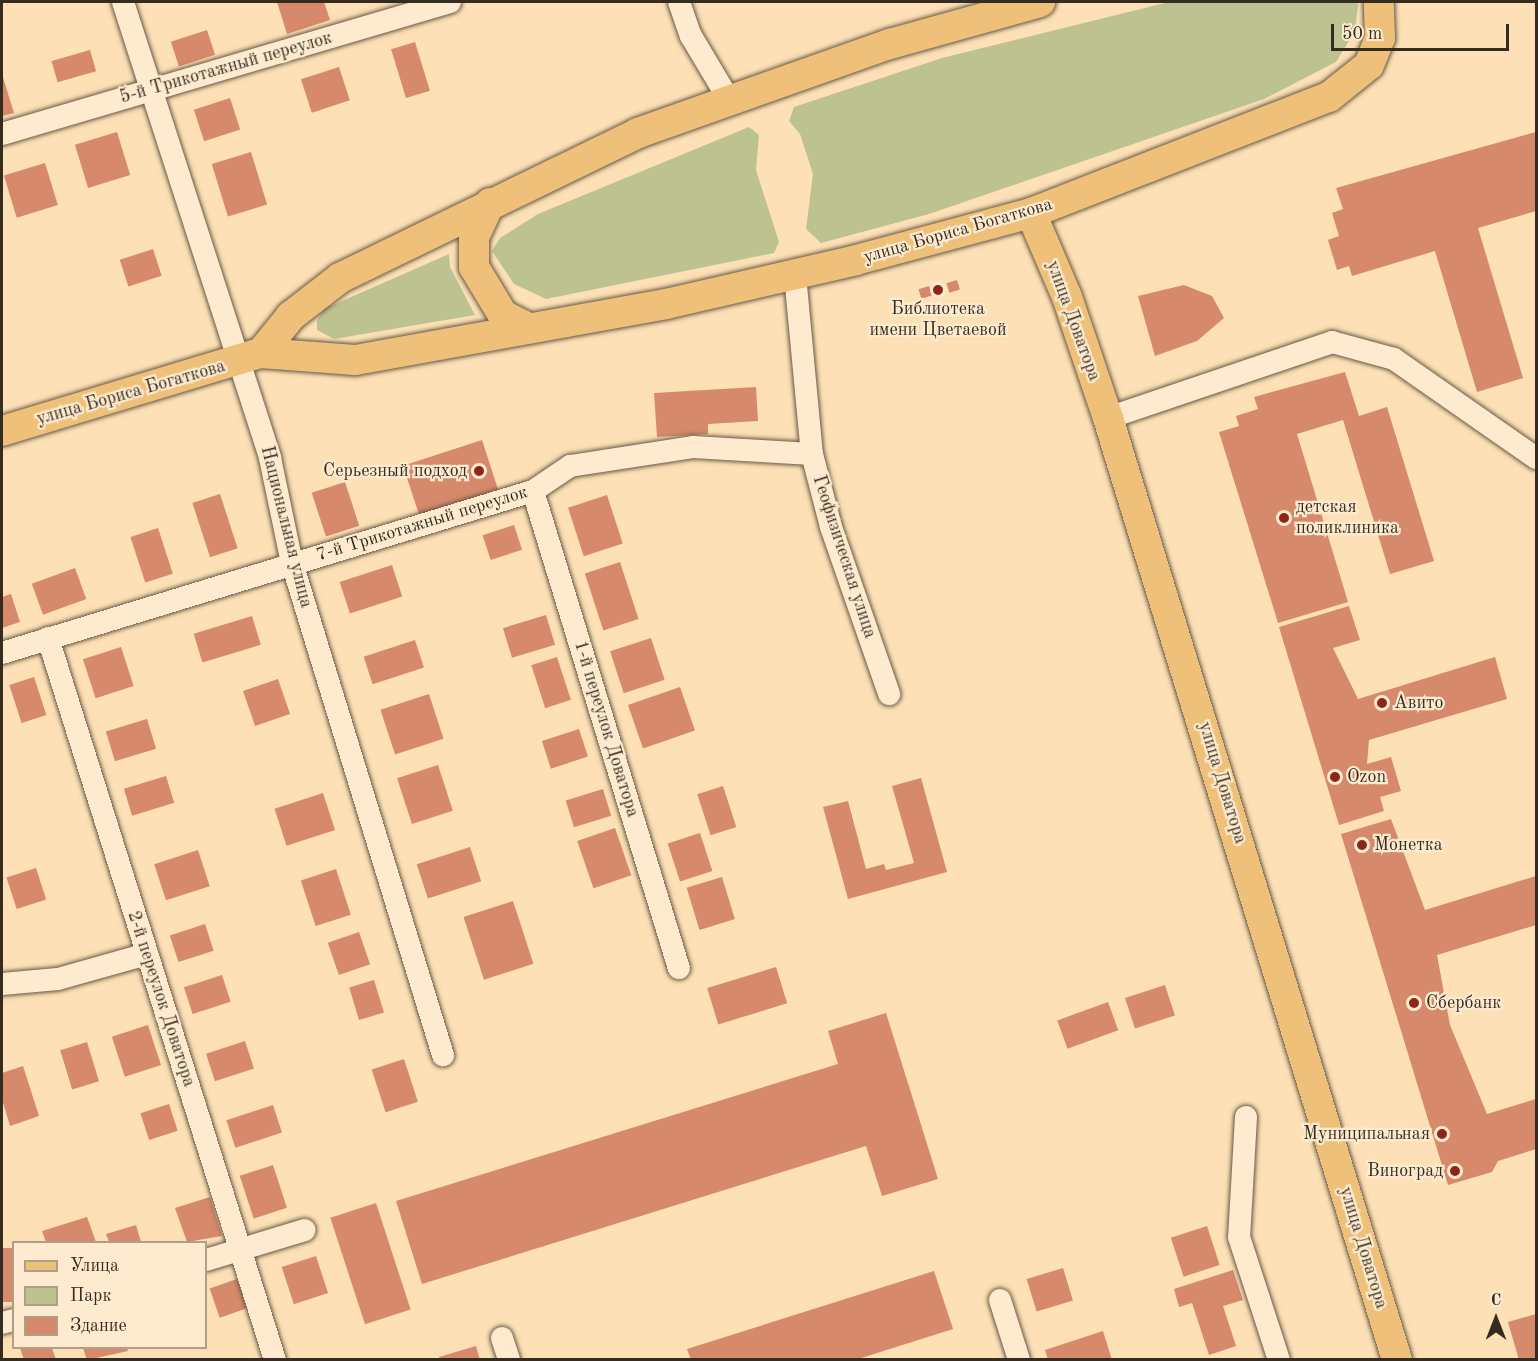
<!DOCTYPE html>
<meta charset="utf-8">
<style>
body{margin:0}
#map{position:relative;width:1538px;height:1361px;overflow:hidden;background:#fde0b5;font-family:"Old Standard TT",serif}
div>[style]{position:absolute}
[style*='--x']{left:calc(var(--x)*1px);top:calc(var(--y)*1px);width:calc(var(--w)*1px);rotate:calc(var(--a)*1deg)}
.green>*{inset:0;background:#bcc390}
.building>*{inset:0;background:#d6896b;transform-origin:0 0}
.roads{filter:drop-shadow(0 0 2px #665946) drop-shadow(0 0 2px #665946)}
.minor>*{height:22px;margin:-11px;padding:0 11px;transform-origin:11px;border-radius:11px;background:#feebcf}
.major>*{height:30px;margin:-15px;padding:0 15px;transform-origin:15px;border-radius:15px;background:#eec07a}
.dots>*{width:16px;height:16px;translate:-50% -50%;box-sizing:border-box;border:3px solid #feebcf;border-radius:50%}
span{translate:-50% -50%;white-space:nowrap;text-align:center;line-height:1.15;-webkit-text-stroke:4.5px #feebcf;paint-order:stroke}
.street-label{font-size:18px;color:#342c21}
.poi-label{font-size:18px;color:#342c21}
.right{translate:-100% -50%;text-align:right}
.left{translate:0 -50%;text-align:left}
.frame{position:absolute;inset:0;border:3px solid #342c21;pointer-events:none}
.legend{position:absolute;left:12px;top:1241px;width:195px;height:108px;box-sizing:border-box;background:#feebcf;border:2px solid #ad9f89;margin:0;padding:8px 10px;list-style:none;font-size:18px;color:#342c21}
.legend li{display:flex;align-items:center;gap:12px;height:30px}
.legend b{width:30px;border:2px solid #ad9f89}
.north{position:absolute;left:1466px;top:1289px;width:60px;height:60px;-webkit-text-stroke:4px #feebcf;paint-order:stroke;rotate:0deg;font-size:16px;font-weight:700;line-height:24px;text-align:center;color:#342c21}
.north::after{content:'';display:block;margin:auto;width:21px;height:27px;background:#342c21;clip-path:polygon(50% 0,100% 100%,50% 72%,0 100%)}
.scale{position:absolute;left:1331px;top:24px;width:178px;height:27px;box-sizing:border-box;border:3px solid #342c21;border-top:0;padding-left:8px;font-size:18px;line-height:21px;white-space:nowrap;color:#342c21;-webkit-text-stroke:4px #feebcf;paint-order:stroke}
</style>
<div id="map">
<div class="green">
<div style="clip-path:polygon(1169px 2px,1357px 2px,1358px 5px,1355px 31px,1336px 62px,1264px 99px,929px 214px,821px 243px,806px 229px,813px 174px,800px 134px,789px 121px,794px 107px,942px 58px)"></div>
<div style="clip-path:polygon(749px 127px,759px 135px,756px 170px,779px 242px,774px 253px,546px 299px,514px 284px,492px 251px,500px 238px,538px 214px)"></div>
<div style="clip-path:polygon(449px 254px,450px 267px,475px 315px,334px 339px,317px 330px,317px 320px,324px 309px)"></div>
</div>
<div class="building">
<div style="clip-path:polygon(277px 2px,324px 2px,330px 20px,287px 34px)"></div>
<div style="left:207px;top:30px;width:26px;height:38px;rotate:72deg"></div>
<div style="left:415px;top:42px;width:51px;height:25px;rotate:73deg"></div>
<div style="left:90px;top:50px;width:22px;height:40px;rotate:74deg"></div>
<div style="left:339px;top:67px;width:35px;height:40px;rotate:72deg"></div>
<div style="clip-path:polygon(2px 74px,14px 113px,2px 116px)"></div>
<div style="left:230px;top:98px;width:33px;height:38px;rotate:72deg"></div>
<div style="left:117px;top:132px;width:45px;height:44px;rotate:73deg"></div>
<div style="clip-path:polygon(1536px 132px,1536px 211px,1478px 228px,1523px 378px,1477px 392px,1435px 251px,1352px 276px,1349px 266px,1337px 270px,1328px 240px,1339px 236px,1332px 213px,1343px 209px,1336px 188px)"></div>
<div style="left:251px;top:152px;width:55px;height:41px;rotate:73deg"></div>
<div style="left:45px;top:163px;width:44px;height:43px;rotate:73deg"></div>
<div style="left:153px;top:249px;width:28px;height:35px;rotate:72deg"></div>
<div style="left:957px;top:280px;width:10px;height:11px;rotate:73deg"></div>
<div style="clip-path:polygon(1184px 285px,1212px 296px,1224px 318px,1197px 341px,1155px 356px,1138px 296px)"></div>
<div style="left:929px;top:286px;width:10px;height:11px;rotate:73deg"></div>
<div style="clip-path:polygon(1345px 372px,1359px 416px,1387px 407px,1434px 561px,1390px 574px,1343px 420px,1297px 434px,1348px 602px,1278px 623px,1219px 432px,1239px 426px,1236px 416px,1258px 409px,1254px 397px)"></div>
<div style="clip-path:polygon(756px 387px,758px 421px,708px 424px,708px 434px,657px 437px,654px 393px)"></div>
<div style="left:482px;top:440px;width:52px;height:83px;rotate:72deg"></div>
<div style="left:345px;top:482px;width:46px;height:35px;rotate:72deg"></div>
<div style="left:220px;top:494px;width:57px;height:29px;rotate:72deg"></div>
<div style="left:607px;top:495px;width:51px;height:41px;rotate:72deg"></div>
<div style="left:514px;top:525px;width:26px;height:33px;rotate:72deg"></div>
<div style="left:158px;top:528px;width:48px;height:29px;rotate:72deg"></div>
<div style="left:620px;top:562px;width:60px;height:37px;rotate:72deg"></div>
<div style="left:392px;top:565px;width:33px;height:55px;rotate:72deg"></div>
<div style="left:75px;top:568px;width:33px;height:46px;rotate:70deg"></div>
<div style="clip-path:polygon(11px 594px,20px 622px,2px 628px,2px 597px)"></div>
<div style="clip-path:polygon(1349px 606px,1360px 640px,1333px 648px,1358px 699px,1495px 657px,1507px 699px,1369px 740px,1367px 764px,1391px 757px,1401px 791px,1380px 797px,1384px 811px,1339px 825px,1279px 627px)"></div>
<div style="left:546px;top:615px;width:31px;height:45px;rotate:73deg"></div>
<div style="left:252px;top:616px;width:30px;height:61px;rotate:73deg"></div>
<div style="left:651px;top:638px;width:44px;height:43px;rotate:72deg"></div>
<div style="left:415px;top:640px;width:29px;height:54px;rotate:72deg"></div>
<div style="left:121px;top:647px;width:41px;height:40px;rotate:72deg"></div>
<div style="left:557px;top:657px;width:45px;height:27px;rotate:72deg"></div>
<div style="left:34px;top:677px;width:40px;height:26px;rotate:72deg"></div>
<div style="left:278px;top:679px;width:37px;height:37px;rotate:71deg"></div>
<div style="left:680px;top:687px;width:46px;height:55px;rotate:71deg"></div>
<div style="left:429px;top:694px;width:47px;height:51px;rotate:72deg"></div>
<div style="left:147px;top:719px;width:31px;height:43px;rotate:73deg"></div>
<div style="left:579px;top:729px;width:29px;height:39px;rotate:72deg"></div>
<div style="left:438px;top:765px;width:48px;height:43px;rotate:72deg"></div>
<div style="left:166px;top:776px;width:28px;height:44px;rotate:73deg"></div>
<div style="clip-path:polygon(921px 778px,947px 872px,848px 899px,823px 807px,848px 801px,866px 869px,884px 864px,886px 870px,914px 863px,892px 786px)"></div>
<div style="left:723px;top:786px;width:43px;height:27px;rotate:72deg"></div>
<div style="left:603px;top:789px;width:28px;height:39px;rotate:73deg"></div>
<div style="left:323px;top:793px;width:39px;height:51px;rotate:72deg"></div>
<div style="clip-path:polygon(1391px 819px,1425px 910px,1536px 876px,1536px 925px,1437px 955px,1450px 1025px,1487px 1114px,1536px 1099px,1536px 1149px,1498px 1161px,1492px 1172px,1448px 1185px,1341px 834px)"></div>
<div style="left:615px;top:828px;width:50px;height:40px;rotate:71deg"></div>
<div style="left:700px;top:833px;width:40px;height:34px;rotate:72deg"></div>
<div style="left:470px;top:847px;width:36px;height:56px;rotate:72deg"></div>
<div style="left:198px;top:850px;width:38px;height:46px;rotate:72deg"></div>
<div style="left:36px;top:868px;width:33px;height:31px;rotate:72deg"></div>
<div style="left:336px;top:869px;width:48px;height:37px;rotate:72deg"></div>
<div style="left:722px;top:877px;width:44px;height:37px;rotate:73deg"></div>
<div style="left:513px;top:901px;width:66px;height:52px;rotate:72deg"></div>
<div style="left:205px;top:924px;width:28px;height:37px;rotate:72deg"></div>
<div style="left:359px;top:932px;width:34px;height:33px;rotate:71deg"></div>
<div style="left:776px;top:967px;width:38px;height:72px;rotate:73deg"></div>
<div style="left:222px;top:975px;width:28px;height:40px;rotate:72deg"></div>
<div style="left:374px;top:980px;width:34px;height:26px;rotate:73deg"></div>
<div style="left:1165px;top:985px;width:32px;height:42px;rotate:72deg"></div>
<div style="left:1108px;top:1002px;width:30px;height:54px;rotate:70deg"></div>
<div style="clip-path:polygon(886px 1013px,938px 1179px,882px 1196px,866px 1146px,422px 1284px,396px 1201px,838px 1064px,828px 1031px)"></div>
<div style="left:148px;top:1025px;width:42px;height:38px;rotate:72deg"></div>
<div style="left:245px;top:1041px;width:29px;height:41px;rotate:72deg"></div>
<div style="left:87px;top:1042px;width:41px;height:28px;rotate:73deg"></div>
<div style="left:404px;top:1059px;width:45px;height:34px;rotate:72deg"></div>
<div style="clip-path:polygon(23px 1066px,39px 1116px,10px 1126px,2px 1099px,2px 1073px)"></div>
<div style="left:169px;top:1104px;width:28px;height:30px;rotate:72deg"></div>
<div style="left:273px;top:1105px;width:29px;height:49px;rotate:72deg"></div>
<div style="left:273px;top:1165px;width:45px;height:35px;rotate:72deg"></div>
<div style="clip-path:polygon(210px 1197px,222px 1236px,187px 1242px,175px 1208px)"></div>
<div style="left:376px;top:1203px;width:112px;height:48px;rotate:72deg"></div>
<div style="clip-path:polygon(87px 1217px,96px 1242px,46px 1242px,42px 1231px)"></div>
<div style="clip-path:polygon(136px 1225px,141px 1242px,109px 1242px,106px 1234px)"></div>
<div style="left:1207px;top:1226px;width:41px;height:38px;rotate:72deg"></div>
<div style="left:14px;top:1248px;width:54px;height:12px;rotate:90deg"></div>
<div style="left:316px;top:1256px;width:39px;height:36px;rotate:72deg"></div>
<div style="left:1063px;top:1268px;width:34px;height:38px;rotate:73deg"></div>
<div style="clip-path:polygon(1233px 1270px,1243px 1300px,1223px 1306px,1236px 1346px,1209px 1355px,1192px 1303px,1179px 1307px,1174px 1289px)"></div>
<div style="clip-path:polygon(934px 1271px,953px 1329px,855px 1360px,691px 1360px,687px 1349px)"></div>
<div style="left:237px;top:1279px;width:31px;height:29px;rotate:71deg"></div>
<div style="clip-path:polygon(1536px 1314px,1536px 1360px,1519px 1360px,1508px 1322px)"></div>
<div style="clip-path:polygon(1103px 1331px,1112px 1360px,1048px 1360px,1045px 1350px)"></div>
<div style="clip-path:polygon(476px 1346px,480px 1360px,440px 1360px,439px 1357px)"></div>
<div style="clip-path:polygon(20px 1348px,52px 1348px,56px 1360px,24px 1360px)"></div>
<div style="clip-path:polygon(83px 1348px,127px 1348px,128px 1351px,87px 1360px)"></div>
</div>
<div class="roads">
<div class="minor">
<div style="--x:123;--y:2;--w:479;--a:72.1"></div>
<div style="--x:270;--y:458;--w:107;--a:78.2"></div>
<div style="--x:292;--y:563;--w:515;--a:72.94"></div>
<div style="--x:679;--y:2;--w:36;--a:71"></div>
<div style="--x:691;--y:36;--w:72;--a:59.2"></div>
<div style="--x:2;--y:134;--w:467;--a:-16.4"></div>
<div style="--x:795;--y:275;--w:180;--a:84.6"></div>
<div style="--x:812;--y:454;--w:75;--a:75.4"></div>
<div style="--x:831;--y:527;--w:177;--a:70.8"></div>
<div style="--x:1108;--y:418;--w:237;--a:-18.7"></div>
<div style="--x:1332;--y:342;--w:64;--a:15.3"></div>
<div style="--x:1394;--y:359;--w:173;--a:34.9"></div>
<div style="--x:533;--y:491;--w:499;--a:73"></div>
<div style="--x:48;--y:638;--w:757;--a:72.55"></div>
<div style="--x:2;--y:653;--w:555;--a:-16.97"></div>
<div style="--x:533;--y:491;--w:45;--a:-34"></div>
<div style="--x:570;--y:466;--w:124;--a:-8.8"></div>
<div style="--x:693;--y:447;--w:119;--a:3.4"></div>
<div style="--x:2;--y:984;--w:56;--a:-5.1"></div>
<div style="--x:58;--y:979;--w:92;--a:-15.7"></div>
<div style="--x:1246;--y:1117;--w:120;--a:93.3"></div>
<div style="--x:1239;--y:1237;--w:129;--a:72"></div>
<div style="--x:206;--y:1260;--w:103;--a:-16.9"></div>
<div style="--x:1000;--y:1300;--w:63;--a:72.4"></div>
<div style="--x:2;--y:1323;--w:12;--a:-14"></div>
<div style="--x:502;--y:1338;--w:23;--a:72"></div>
</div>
<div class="major">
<div style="--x:490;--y:203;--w:38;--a:115"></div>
<div style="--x:474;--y:238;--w:29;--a:90"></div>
<div style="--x:474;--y:267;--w:56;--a:58.9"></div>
<div style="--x:503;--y:315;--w:28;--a:27"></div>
<div style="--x:1031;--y:213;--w:91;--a:66.8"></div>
<div style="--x:1067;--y:297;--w:128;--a:71.3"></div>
<div style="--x:1108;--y:418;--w:985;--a:72.94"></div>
<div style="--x:261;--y:353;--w:48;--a:-51"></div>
<div style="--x:291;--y:316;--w:62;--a:-37.8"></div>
<div style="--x:340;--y:278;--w:331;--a:-25.9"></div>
<div style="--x:638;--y:133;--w:267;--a:-19.5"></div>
<div style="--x:890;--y:44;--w:156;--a:-15.6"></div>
<div style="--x:2;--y:431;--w:270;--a:-16.8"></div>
<div style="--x:261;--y:353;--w:94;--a:4.3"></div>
<div style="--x:355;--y:360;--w:316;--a:-10.2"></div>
<div style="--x:666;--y:304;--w:195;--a:-13"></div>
<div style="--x:856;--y:260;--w:181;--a:-15"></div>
<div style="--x:1031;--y:213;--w:320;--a:-21.3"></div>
<div style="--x:1329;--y:97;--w:51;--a:-38.7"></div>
<div style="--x:1369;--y:65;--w:29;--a:-68"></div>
<div style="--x:1380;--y:38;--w:36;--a:-92"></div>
</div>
</div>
<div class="dots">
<div style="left:938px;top:290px;background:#8f2418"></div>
<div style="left:479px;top:471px;background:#8f2418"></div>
<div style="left:1284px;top:518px;background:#8f2418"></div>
<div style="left:1382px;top:703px;background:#8f2418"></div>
<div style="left:1335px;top:777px;background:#8f2418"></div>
<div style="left:1362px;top:845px;background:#8f2418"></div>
<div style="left:1414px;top:1003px;background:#8f2418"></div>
<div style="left:1442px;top:1134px;background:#8f2418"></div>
<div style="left:1455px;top:1171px;background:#8f2418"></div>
</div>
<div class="street-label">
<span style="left:226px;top:68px;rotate:-16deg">5-й Трикотажный переулок</span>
<span style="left:958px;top:231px;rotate:-16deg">улица Бориса Богаткова</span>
<span style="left:1073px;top:321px;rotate:70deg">улица Доватора</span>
<span style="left:131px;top:393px;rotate:-16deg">улица Бориса Богаткова</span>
<span style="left:422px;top:524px;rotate:-17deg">7-й Трикотажный переулок</span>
<span style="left:286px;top:527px;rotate:76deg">Национальная улица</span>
<span style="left:844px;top:557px;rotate:72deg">Геофизическая улица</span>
<span style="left:606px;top:729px;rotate:73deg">1-й переулок Доватора</span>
<span style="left:1222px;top:783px;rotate:73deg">улица Доватора</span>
<span style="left:161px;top:999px;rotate:72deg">2-й переулок Доватора</span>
<span style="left:1363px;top:1248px;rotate:73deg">улица Доватора</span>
</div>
<div class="poi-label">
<span style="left:938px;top:320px">Библиотека<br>имени Цветаевой</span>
<span class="right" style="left:467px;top:471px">Серьезный подход</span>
<span class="left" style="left:1296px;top:518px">детская<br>поликлиника</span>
<span class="left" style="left:1394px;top:703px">Авито</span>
<span class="left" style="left:1347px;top:777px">Ozon</span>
<span class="left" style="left:1374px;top:845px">Монетка</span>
<span class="left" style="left:1426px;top:1003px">Сбербанк</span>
<span class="right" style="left:1430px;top:1134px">Муниципальная</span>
<span class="right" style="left:1443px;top:1171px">Виноград</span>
</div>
<div class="frame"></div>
<ul class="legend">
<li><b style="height:8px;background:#eec07a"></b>Улица</li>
<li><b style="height:16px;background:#bcc390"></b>Парк</li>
<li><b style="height:16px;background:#d6896b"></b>Здание</li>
</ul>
<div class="north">С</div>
<div class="scale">50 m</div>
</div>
